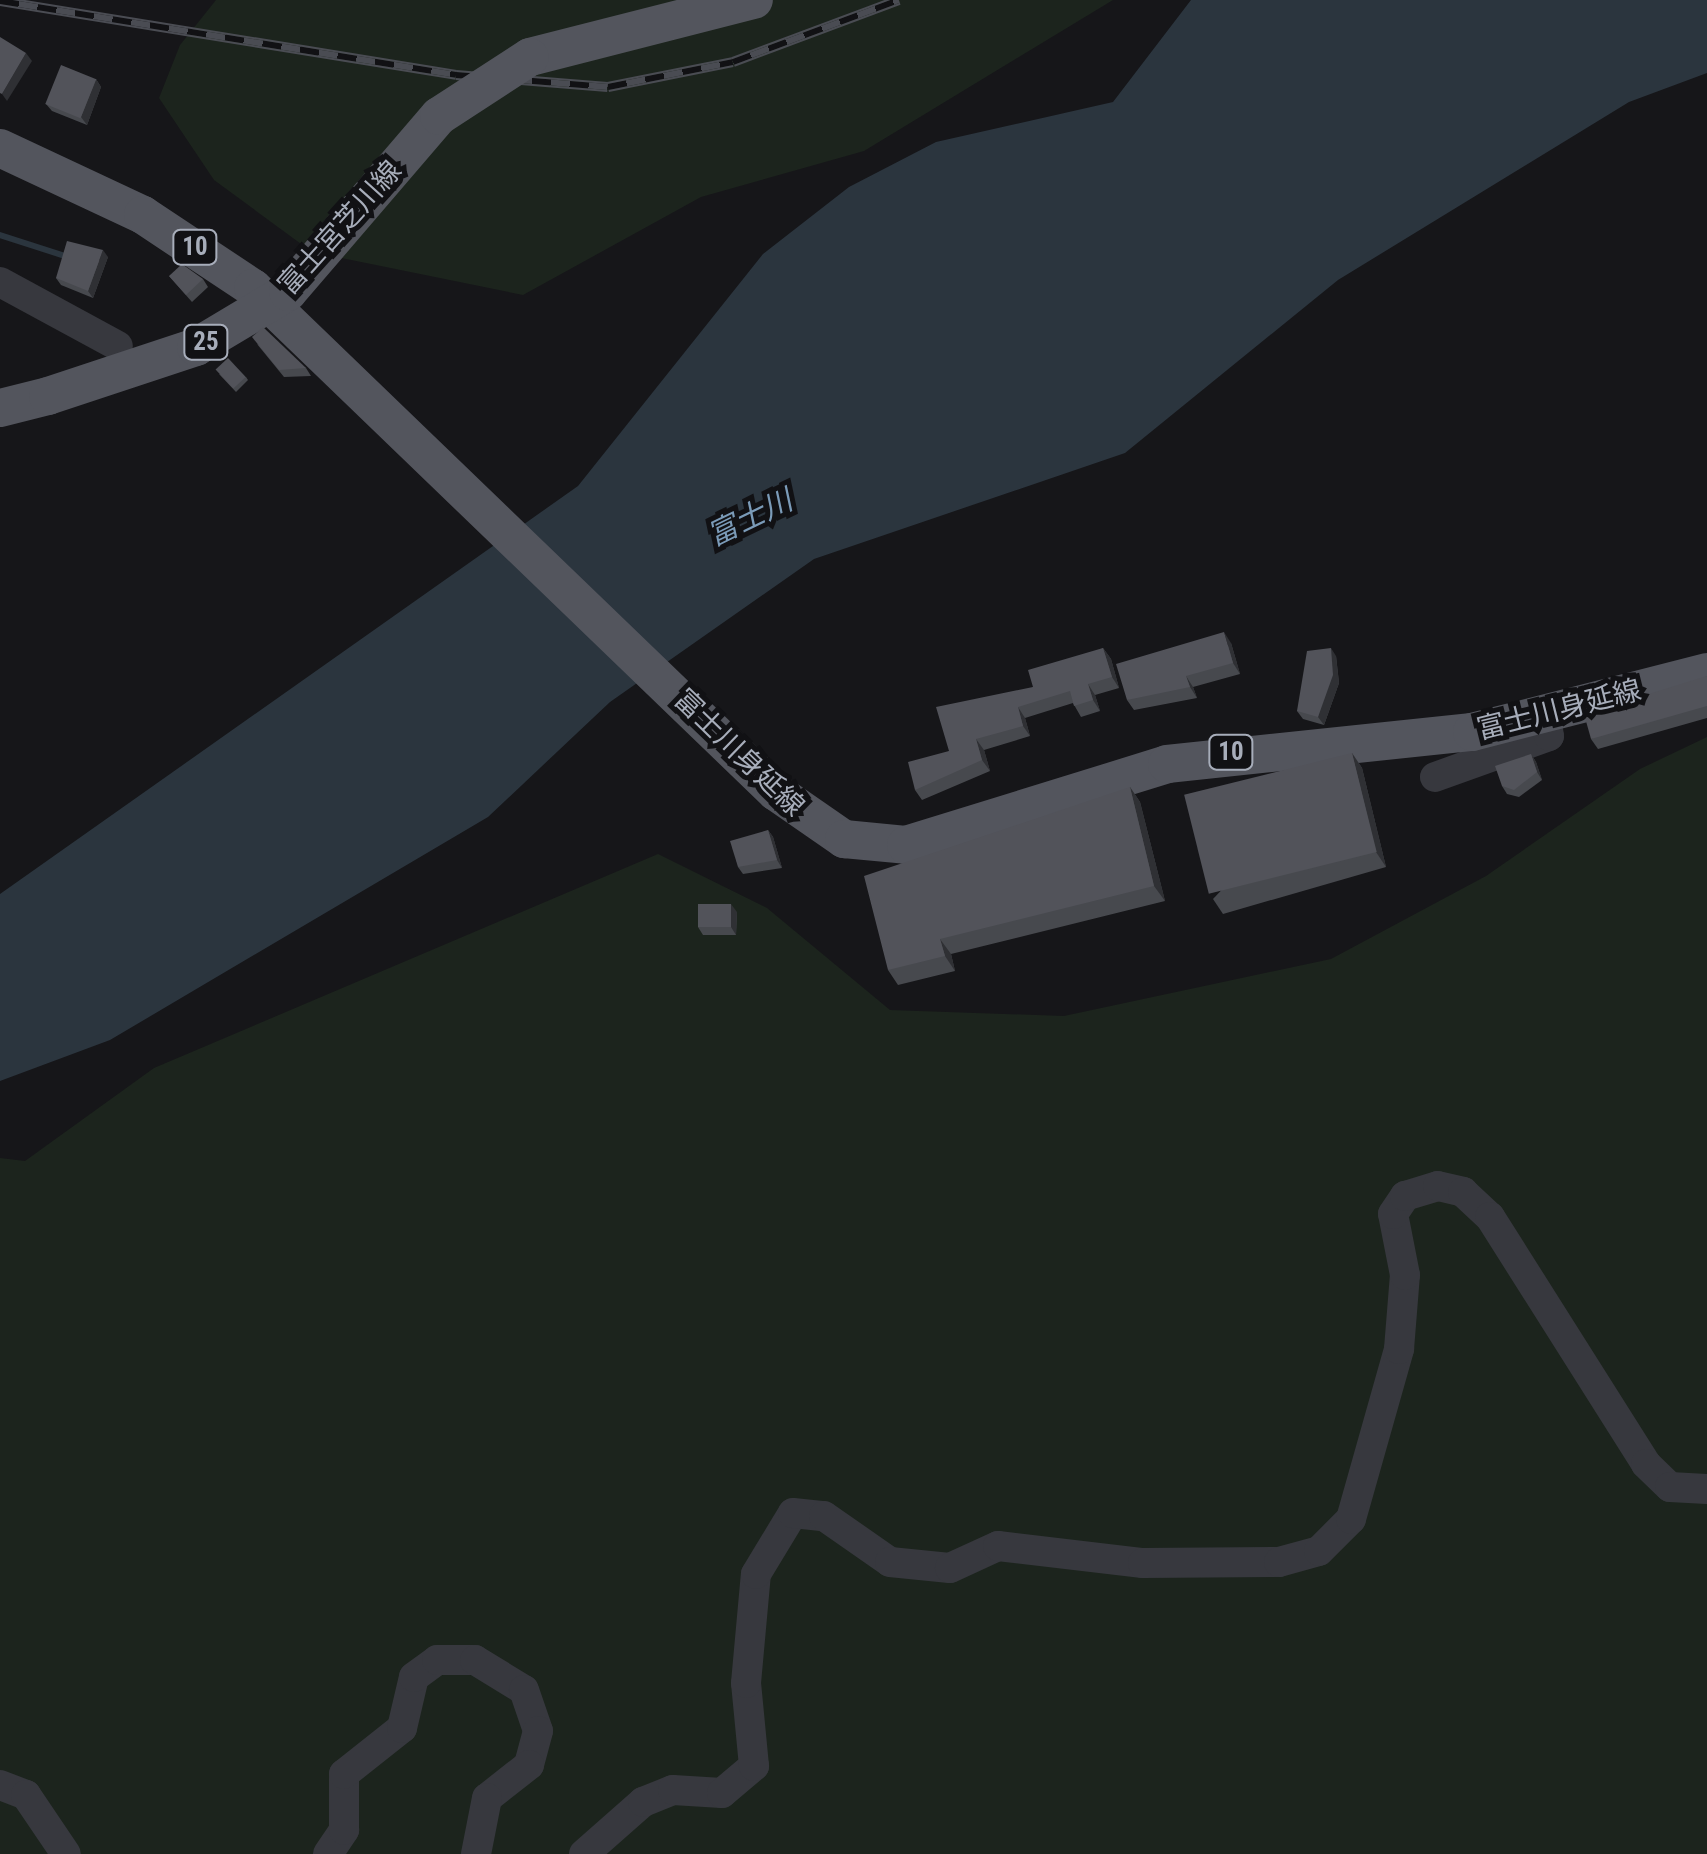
<!DOCTYPE html>
<meta charset="utf-8">
<style>
body{margin:0}
#map{position:relative;width:1707px;height:1854px;overflow:hidden;background:#161619;font-family:"Roboto Condensed","Noto Sans JP",sans-serif}
div>[style]{position:absolute}
[style*='--x']{left:calc(var(--x)*1px);top:calc(var(--y)*1px);width:calc(var(--w)*1px);rotate:calc(var(--a)*1deg)}
.green>*{inset:0;background:#1c241d}
.water>*{inset:0;background:#2b353e}
.stream>*{height:6px;margin:-3px;padding:0 3px;transform-origin:3px;border-radius:3px;background:#2b353e}
.minor>*{height:30px;margin:-15px;padding:0 15px;transform-origin:15px;border-radius:15px;background:#37383e}
.major>*{height:38px;margin:-19px;padding:0 19px;transform-origin:19px;border-radius:19px;background:#53555d}
.rail>*{height:10px;margin-top:-5px;transform-origin:0;background:repeating-linear-gradient(90deg,#111114 0 19px,#4a4c53 0 38px);box-sizing:border-box;border-block:2px solid #4a4c53}
.major-bridge>*{height:38px;margin:-19px;padding:0 19px;transform-origin:19px;border-radius:19px;background:#53555d}
.wall>*{inset:0;background:#47494e}
.shaded-wall>*{inset:0;background:#2f3034}
.building>*{inset:0;background:#52535a;transform-origin:0 0}
span{translate:-50% -50%;white-space:nowrap;text-align:center;line-height:1.15;-webkit-text-stroke:10px #111114;paint-order:stroke}
.shield-label span{padding:2px 8px;background:#111114;border:2px solid;border-radius:8px;-webkit-text-stroke-width:0}
.shield-label{font-size:25px;color:#a7adba;font-weight:700}
.street-label{font-size:28px;color:#a7adba}
.water-label{font-size:30px;color:#7b9bb8;font-style:italic}
</style>
<div id="map">
<div class="green">
<div style="clip-path:polygon(216px 0,1113px 0,864px 151px,701px 197px,523px 295px,312px 252px,214px 180px,159px 98px,180px 45px)"></div>
<div style="clip-path:polygon(1707px 737px,1707px 1854px,0 1854px,0 1158px,25px 1161px,154px 1068px,658px 854px,767px 908px,890px 1010px,1064px 1016px,1331px 959px,1486px 876px,1640px 769px)"></div>
</div>
<div class="water">
<div style="clip-path:polygon(1191px 0,1707px 0,1707px 73px,1629px 102px,1338px 280px,1125px 453px,814px 559px,610px 702px,488px 817px,110px 1040px,0 1081px,0 894px,578px 486px,763px 254px,849px 187px,936px 142px,1113px 102px)"></div>
</div>
<div class="stream">
<div style="--x:0;--y:235;--w:71;--a:17.9"></div>
</div>
<div class="minor">
<div style="--x:0;--y:282;--w:134;--a:28.5"></div>
<div style="--x:1435;--y:777;--w:121;--a:-19.8"></div>
<div style="--x:1549;--y:736;--w:20;--a:-99"></div>
<div style="--x:0;--y:1785;--w:28;--a:21"></div>
<div style="--x:26;--y:1795;--w:71;--a:55.9"></div>
<div style="--x:328;--y:1854;--w:29;--a:-56"></div>
<div style="--x:344;--y:1830;--w:56;--a:-90"></div>
<div style="--x:344;--y:1774;--w:74;--a:-38.4"></div>
<div style="--x:402;--y:1728;--w:52;--a:-76.8"></div>
<div style="--x:414;--y:1677;--w:29;--a:-36"></div>
<div style="--x:437;--y:1660;--w:38;--a:0"></div>
<div style="--x:475;--y:1660;--w:57;--a:31.5"></div>
<div style="--x:524;--y:1690;--w:43;--a:71.1"></div>
<div style="--x:538;--y:1731;--w:35;--a:105"></div>
<div style="--x:529;--y:1765;--w:53;--a:141.8"></div>
<div style="--x:487;--y:1798;--w:57;--a:101.1"></div>
<div style="--x:584;--y:1854;--w:79;--a:-41.4"></div>
<div style="--x:643;--y:1802;--w:32;--a:-22"></div>
<div style="--x:673;--y:1790;--w:49;--a:3.5"></div>
<div style="--x:722;--y:1793;--w:42;--a:-40.2"></div>
<div style="--x:754;--y:1766;--w:83;--a:-95.5"></div>
<div style="--x:746;--y:1683;--w:109;--a:-84.8"></div>
<div style="--x:756;--y:1574;--w:71;--a:-58.8"></div>
<div style="--x:793;--y:1513;--w:31;--a:6"></div>
<div style="--x:824;--y:1516;--w:80;--a:34.9"></div>
<div style="--x:890;--y:1562;--w:60;--a:5.7"></div>
<div style="--x:950;--y:1568;--w:53;--a:-24.6"></div>
<div style="--x:998;--y:1546;--w:146;--a:6.7"></div>
<div style="--x:1143;--y:1563;--w:136;--a:-0.4"></div>
<div style="--x:1279;--y:1562;--w:41;--a:-15.4"></div>
<div style="--x:1319;--y:1551;--w:45;--a:-45"></div>
<div style="--x:1351;--y:1519;--w:177;--a:-74.2"></div>
<div style="--x:1399;--y:1349;--w:74;--a:-85.4"></div>
<div style="--x:1405;--y:1275;--w:62;--a:-101.1"></div>
<div style="--x:1393;--y:1214;--w:22;--a:-56"></div>
<div style="--x:1405;--y:1196;--w:34;--a:-17"></div>
<div style="--x:1438;--y:1186;--w:26;--a:13"></div>
<div style="--x:1463;--y:1192;--w:37;--a:43"></div>
<div style="--x:1490;--y:1217;--w:292;--a:57.7"></div>
<div style="--x:1646;--y:1464;--w:33;--a:44"></div>
<div style="--x:1670;--y:1487;--w:37;--a:3"></div>
</div>
<div class="major">
<div style="--x:530;--y:57;--w:231;--a:-14.3"></div>
<div style="--x:0;--y:148;--w:158;--a:25.1"></div>
<div style="--x:143;--y:215;--w:132;--a:33.6"></div>
<div style="--x:253;--y:288;--w:726;--a:43.94"></div>
<div style="--x:776;--y:792;--w:83;--a:34.7"></div>
<div style="--x:844;--y:839;--w:62;--a:5.5"></div>
<div style="--x:906;--y:845;--w:273;--a:-17.2"></div>
<div style="--x:1167;--y:764;--w:307;--a:-6"></div>
<div style="--x:1472;--y:732;--w:243;--a:-14.3"></div>
<div style="--x:0;--y:408;--w:49;--a:-14"></div>
</div>
<div class="rail">
<div style="--x:0;--y:1;--w:462;--a:9.2"></div>
<div style="--x:456;--y:75;--w:152;--a:4.5"></div>
<div style="--x:608;--y:87;--w:127;--a:-11.3"></div>
<div style="--x:733;--y:62;--w:177;--a:-20.5"></div>
</div>
<div class="major-bridge">
<div style="--x:48;--y:396;--w:156;--a:-18.3"></div>
<div style="--x:196;--y:347;--w:107;--a:-30.9"></div>
<div style="--x:288;--y:292;--w:232;--a:-49.4"></div>
<div style="--x:439;--y:116;--w:108;--a:-33"></div>
</div>
<div class="wall">
<div style="clip-path:polygon(96px 79px,101px 87px,87px 125px,52px 111px,46px 104px)"></div>
<div style="clip-path:polygon(108px 257px,93px 298px,61px 285px,56px 278px)"></div>
<div style="clip-path:polygon(169px 276px,203px 279px,208px 287px,192px 302px)"></div>
<div style="clip-path:polygon(257px 344px,306px 368px,311px 376px,284px 377px)"></div>
<div style="clip-path:polygon(219px 374px,246px 377px,248px 380px,236px 392px)"></div>
<div style="clip-path:polygon(1231px 643px,1240px 674px,1193px 687px,1197px 698px,1134px 710px,1127px 700px)"></div>
<div style="clip-path:polygon(1103px 648px,1111px 659px,1119px 688px,1095px 695px,1100px 711px,1081px 717px,1073px 703px,1025px 718px,1030px 736px,984px 750px,990px 771px,922px 800px,915px 790px,949px 751px,1033px 687px)"></div>
<div style="clip-path:polygon(1336px 656px,1339px 683px,1324px 725px,1303px 719px,1297px 711px)"></div>
<div style="clip-path:polygon(1707px 676px,1707px 718px,1598px 749px,1591px 739px)"></div>
<div style="clip-path:polygon(1352px 753px,1362px 768px,1386px 867px,1223px 914px,1213px 899px)"></div>
<div style="clip-path:polygon(1531px 754px,1536px 762px,1542px 780px,1519px 797px,1507px 794px,1502px 786px)"></div>
<div style="clip-path:polygon(1130px 787px,1140px 802px,1165px 901px,951px 954px,955px 971px,898px 985px,888px 970px)"></div>
<div style="clip-path:polygon(768px 830px,773px 837px,782px 868px,743px 874px,738px 867px)"></div>
<div style="clip-path:polygon(737px 912px,736px 935px,703px 935px,698px 927px)"></div>
</div>
<div class="shaded-wall">
<div style="clip-path:polygon(26px 53px,32px 61px,7px 101px,2px 94px)"></div>
<div style="clip-path:polygon(96px 79px,101px 87px,87px 125px,81px 117px)"></div>
<div style="clip-path:polygon(103px 250px,108px 257px,93px 298px,88px 291px)"></div>
<div style="clip-path:polygon(1224px 632px,1231px 643px,1240px 674px,1233px 663px)"></div>
<div style="clip-path:polygon(1103px 648px,1111px 659px,1119px 688px,1112px 677px)"></div>
<div style="clip-path:polygon(1331px 648px,1336px 656px,1339px 683px,1324px 725px,1318px 717px)"></div>
<div style="clip-path:polygon(1186px 676px,1193px 687px,1197px 698px,1190px 687px)"></div>
<div style="clip-path:polygon(1088px 684px,1095px 695px,1100px 711px,1093px 700px)"></div>
<div style="clip-path:polygon(1018px 707px,1025px 718px,1030px 736px,1023px 726px)"></div>
<div style="clip-path:polygon(976px 739px,984px 750px,990px 771px,982px 760px)"></div>
<div style="clip-path:polygon(1352px 753px,1362px 768px,1386px 867px,1376px 852px)"></div>
<div style="clip-path:polygon(1531px 754px,1536px 762px,1542px 780px,1537px 772px)"></div>
<div style="clip-path:polygon(1130px 787px,1140px 802px,1165px 901px,1154px 886px)"></div>
<div style="clip-path:polygon(768px 830px,773px 837px,782px 868px,777px 860px)"></div>
<div style="clip-path:polygon(731px 904px,737px 912px,736px 935px,731px 927px)"></div>
<div style="clip-path:polygon(940px 939px,951px 954px,955px 971px,945px 956px)"></div>
</div>
<div class="building">
<div style="clip-path:polygon(0 37px,26px 53px,2px 94px,0 93px)"></div>
<div style="left:61px;top:65px;width:38px;height:42px;rotate:22deg"></div>
<div style="clip-path:polygon(67px 241px,103px 250px,88px 291px,56px 278px)"></div>
<div style="clip-path:polygon(182px 264px,203px 279px,186px 295px,169px 276px)"></div>
<div style="clip-path:polygon(263px 327px,306px 368px,279px 370px,252px 337px)"></div>
<div style="left:228px;top:358px;width:26px;height:17px;rotate:47deg"></div>
<div style="clip-path:polygon(1224px 632px,1233px 663px,1186px 676px,1190px 687px,1127px 700px,1116px 664px)"></div>
<div style="clip-path:polygon(1103px 648px,1112px 677px,1088px 684px,1093px 700px,1074px 706px,1070px 691px,1018px 707px,1023px 726px,976px 739px,982px 760px,915px 790px,908px 762px,949px 751px,936px 707px,1033px 687px,1028px 670px)"></div>
<div style="clip-path:polygon(1331px 648px,1333px 675px,1318px 717px,1297px 711px,1307px 651px)"></div>
<div style="clip-path:polygon(1707px 676px,1707px 706px,1591px 739px,1584px 714px)"></div>
<div style="left:1352px;top:753px;width:102px;height:173px;rotate:76deg"></div>
<div style="clip-path:polygon(1531px 754px,1537px 772px,1514px 790px,1502px 786px,1495px 766px)"></div>
<div style="clip-path:polygon(1130px 787px,1154px 886px,940px 939px,945px 956px,888px 970px,864px 876px)"></div>
<div style="clip-path:polygon(768px 830px,777px 860px,738px 867px,730px 841px)"></div>
<div style="left:698px;top:904px;width:33px;height:23px"></div>
</div>
<div class="shield-label">
<span style="left:195px;top:247px">10</span>
<span style="left:206px;top:342px">25</span>
<span style="left:1231px;top:752px">10</span>
</div>
<div class="street-label">
<span style="left:340px;top:228px;rotate:-48deg">富士宮芝川線</span>
<span style="left:1559px;top:710px;rotate:-14deg">富士川身延線</span>
<span style="left:739px;top:753px;rotate:44deg">富士川身延線</span>
</div>
<div class="water-label">
<span style="left:750px;top:518px;rotate:-26deg">富士川</span>
</div>
</div>
